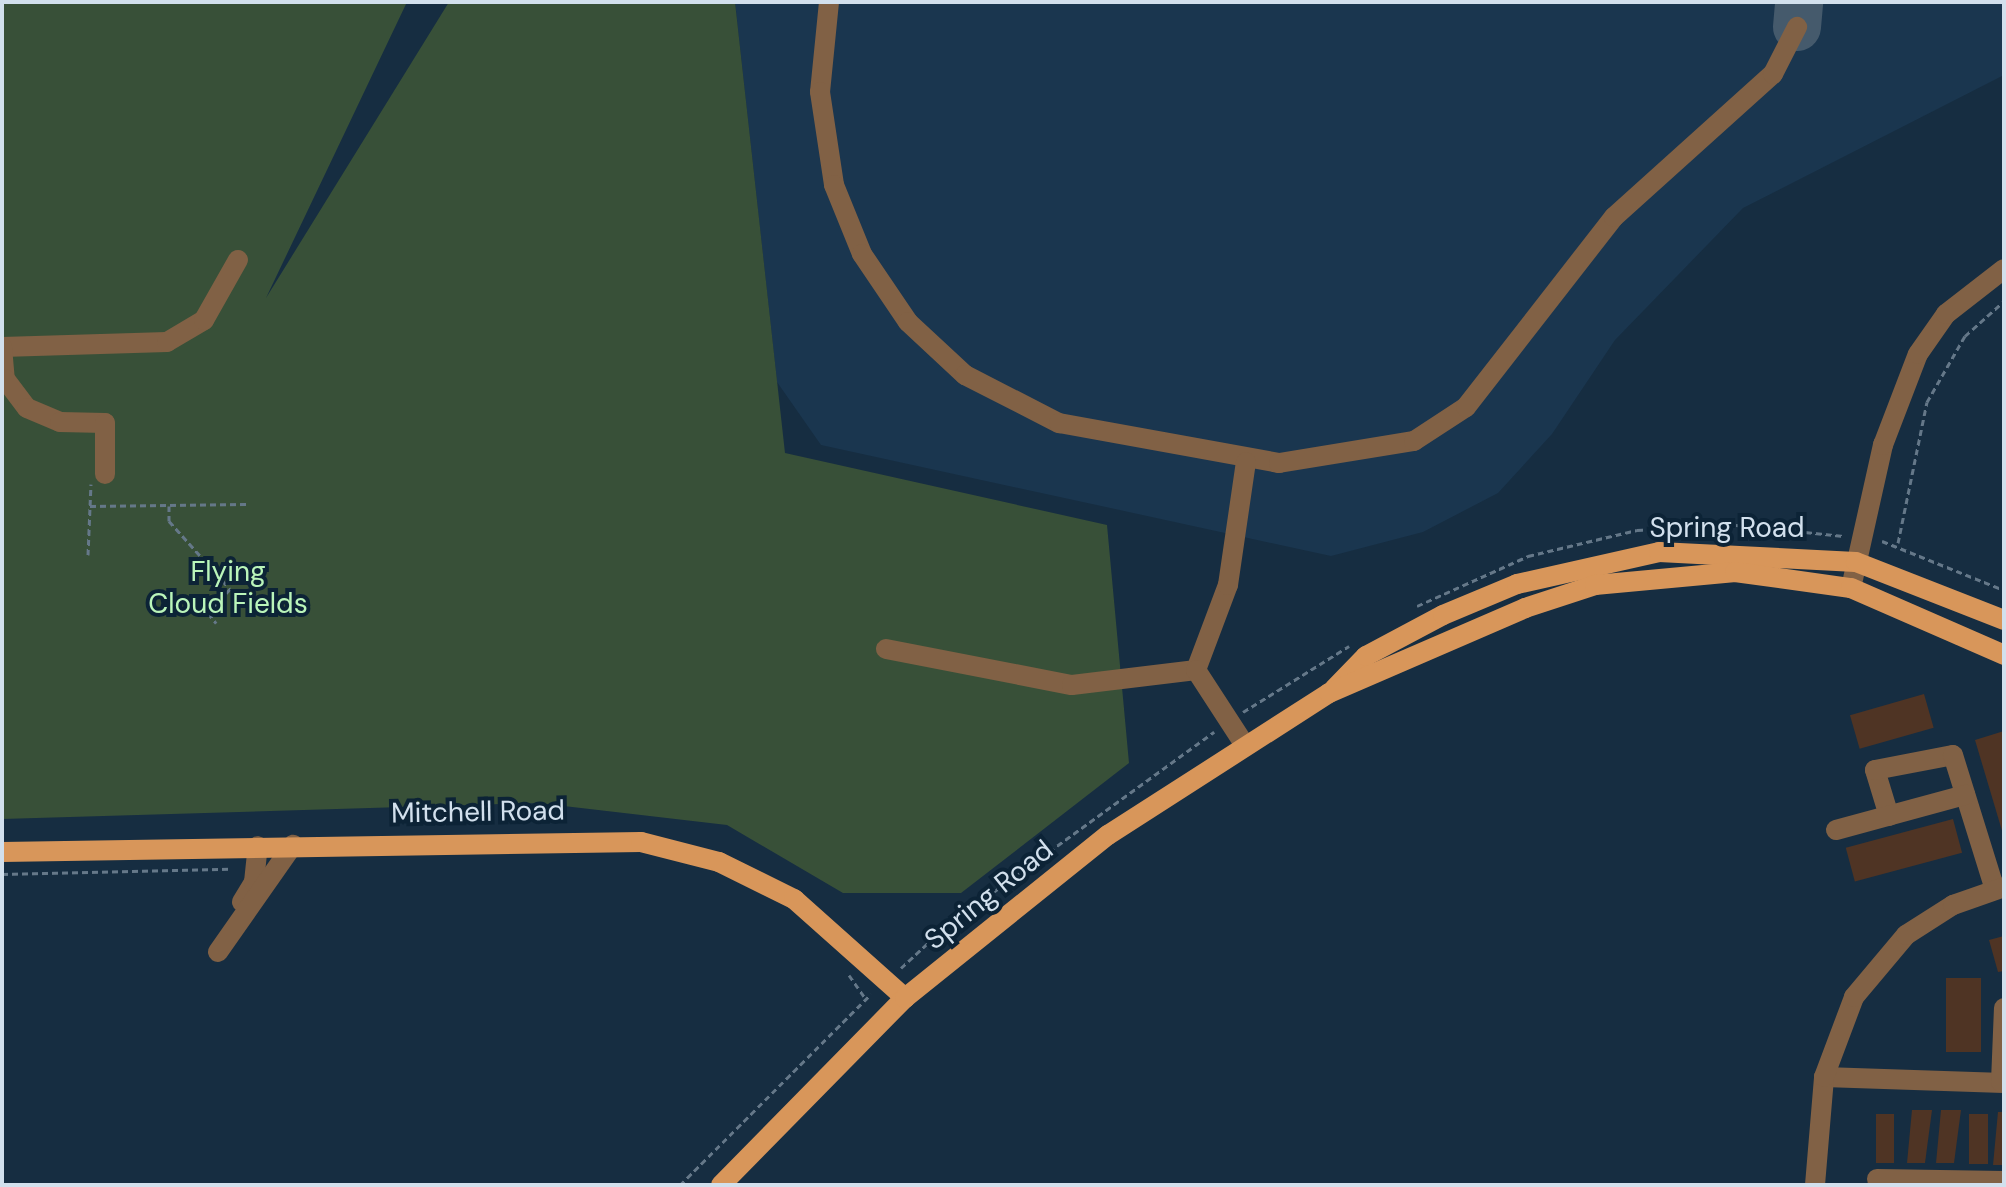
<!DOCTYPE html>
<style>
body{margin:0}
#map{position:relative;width:2006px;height:1187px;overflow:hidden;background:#162d41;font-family:"DM Sans",sans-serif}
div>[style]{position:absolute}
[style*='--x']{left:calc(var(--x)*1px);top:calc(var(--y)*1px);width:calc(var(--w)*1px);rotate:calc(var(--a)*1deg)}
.built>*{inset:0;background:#1a364f}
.green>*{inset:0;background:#385038}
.taxiway>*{height:48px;margin:-24px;padding:0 24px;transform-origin:24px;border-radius:24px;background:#455a6c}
.building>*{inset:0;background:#4f3424;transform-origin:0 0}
.path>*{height:3px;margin-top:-1.5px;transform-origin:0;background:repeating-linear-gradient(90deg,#657889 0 6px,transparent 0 10px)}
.minor>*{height:20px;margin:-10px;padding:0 10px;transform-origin:10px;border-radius:10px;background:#816145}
.major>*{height:20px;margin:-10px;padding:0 10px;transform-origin:10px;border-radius:10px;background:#d8965a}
span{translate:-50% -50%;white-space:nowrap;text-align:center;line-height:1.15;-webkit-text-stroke:8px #0c2336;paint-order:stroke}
.street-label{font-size:28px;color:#d2e0ed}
.park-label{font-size:28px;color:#baf5ba}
.frame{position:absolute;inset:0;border:4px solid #d2e0ed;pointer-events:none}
</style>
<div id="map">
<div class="built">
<div style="clip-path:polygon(735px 2px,2004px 2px,2004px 75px,1743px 208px,1615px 340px,1552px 434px,1498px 493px,1423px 532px,1331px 556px,821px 445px,777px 382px)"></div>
</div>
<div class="green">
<div style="clip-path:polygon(2px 2px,407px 2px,266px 298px,449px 2px,735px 2px,785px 453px,1107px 525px,1129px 763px,961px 893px,843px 893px,727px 825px,538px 803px,2px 819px)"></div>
</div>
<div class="taxiway">
<div style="--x:1797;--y:27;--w:25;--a:-85"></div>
</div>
<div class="building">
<div style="left:1924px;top:694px;width:35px;height:77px;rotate:74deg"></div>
<div style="clip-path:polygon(2004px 731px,2004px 834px,2003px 834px,1975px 740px)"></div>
<div style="left:1953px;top:819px;width:35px;height:111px;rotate:75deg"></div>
<div style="clip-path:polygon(2004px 936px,2004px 971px,1998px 972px,1989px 940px)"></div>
<div style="left:1946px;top:978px;width:35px;height:74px"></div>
<div style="clip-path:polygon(1912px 1110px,1932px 1110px,1925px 1163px,1907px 1163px)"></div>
<div style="clip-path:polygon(1941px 1110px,1961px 1110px,1954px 1163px,1936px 1163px)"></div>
<div style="clip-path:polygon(1998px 1112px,2004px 1112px,2004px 1165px,1993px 1165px)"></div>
<div style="left:1876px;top:1114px;width:18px;height:49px"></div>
<div style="left:1969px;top:1114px;width:19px;height:50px"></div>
</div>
<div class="path">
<div style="--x:90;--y:506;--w:156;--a:-0.7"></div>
<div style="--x:169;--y:506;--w:15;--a:90"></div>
<div style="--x:169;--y:521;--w:91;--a:48.1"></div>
<div style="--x:230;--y:589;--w:33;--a:133"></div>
<div style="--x:208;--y:613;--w:13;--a:51"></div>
<div style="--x:1882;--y:541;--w:131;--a:21.9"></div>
<div style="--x:1898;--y:543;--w:144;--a:-78.4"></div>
<div style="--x:1927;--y:402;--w:76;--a:-60.1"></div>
<div style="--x:1965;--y:336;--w:52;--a:-41.9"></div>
<div style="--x:88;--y:555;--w:71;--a:-87.6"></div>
<div style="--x:1417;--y:606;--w:122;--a:-24.2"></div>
<div style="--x:1528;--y:556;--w:112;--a:-13.4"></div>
<div style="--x:1637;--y:530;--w:99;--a:-2.9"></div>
<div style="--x:1736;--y:525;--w:108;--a:5.9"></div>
<div style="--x:1243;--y:712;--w:125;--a:-31.9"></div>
<div style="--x:2;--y:874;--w:228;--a:-1.3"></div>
<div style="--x:901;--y:968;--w:59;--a:-42.9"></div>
<div style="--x:944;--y:928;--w:334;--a:-36"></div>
<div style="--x:849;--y:975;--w:28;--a:55"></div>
<div style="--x:680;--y:1185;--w:270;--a:-45"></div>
</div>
<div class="minor">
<div style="--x:829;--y:2;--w:90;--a:95.7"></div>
<div style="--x:820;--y:92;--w:94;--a:81.4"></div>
<div style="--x:834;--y:185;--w:74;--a:67.9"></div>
<div style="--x:862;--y:254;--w:82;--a:55.9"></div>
<div style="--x:908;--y:322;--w:78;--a:42.9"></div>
<div style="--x:965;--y:375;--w:106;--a:27.1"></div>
<div style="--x:1059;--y:423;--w:224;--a:10.3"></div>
<div style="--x:1279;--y:463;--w:137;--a:-9.3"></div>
<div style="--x:1414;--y:441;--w:62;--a:-33.2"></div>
<div style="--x:1466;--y:407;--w:241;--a:-52.1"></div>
<div style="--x:1614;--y:217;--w:214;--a:-42"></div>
<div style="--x:1773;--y:74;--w:53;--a:-62.9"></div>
<div style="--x:2;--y:347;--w:165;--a:-1.7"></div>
<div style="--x:167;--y:342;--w:43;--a:-30.7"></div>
<div style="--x:204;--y:320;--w:69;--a:-60.5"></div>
<div style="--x:2;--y:347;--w:32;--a:85"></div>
<div style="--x:5;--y:379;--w:36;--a:53"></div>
<div style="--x:27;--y:408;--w:36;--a:23"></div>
<div style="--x:60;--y:422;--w:45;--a:1.3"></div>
<div style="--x:105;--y:423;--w:51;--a:90"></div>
<div style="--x:1851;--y:588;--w:147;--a:-77.4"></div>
<div style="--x:1883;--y:445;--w:97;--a:-69"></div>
<div style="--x:1918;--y:354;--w:49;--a:-55"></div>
<div style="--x:1946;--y:314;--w:73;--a:-37.8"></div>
<div style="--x:886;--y:649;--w:189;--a:11"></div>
<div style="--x:1072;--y:685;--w:125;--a:-6.9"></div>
<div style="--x:1196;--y:670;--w:91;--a:-69.4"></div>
<div style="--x:1228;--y:585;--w:124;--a:-81.7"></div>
<div style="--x:1196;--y:670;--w:88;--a:57"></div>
<div style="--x:1889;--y:816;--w:48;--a:-106.9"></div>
<div style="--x:1875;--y:770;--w:79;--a:-10.9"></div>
<div style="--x:1953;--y:755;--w:141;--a:72.7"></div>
<div style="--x:1836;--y:830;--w:134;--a:-15.2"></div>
<div style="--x:242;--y:902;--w:23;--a:-59"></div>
<div style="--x:254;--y:882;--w:36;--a:-84"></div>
<div style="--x:218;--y:952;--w:131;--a:-55"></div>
<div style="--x:1824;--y:1077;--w:180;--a:1.9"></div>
<div style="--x:2001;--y:1082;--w:74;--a:-87.7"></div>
<div style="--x:1877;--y:1179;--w:127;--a:0.9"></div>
<div style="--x:1815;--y:1185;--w:108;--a:-85.2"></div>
<div style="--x:1824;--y:1077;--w:85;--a:-69.4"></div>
<div style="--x:1854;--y:997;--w:81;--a:-50"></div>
<div style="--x:1906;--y:935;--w:56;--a:-32.6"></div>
<div style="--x:1953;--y:905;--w:54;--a:-19.4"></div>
</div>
<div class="major">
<div style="--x:1334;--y:689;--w:46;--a:-45.9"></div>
<div style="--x:1366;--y:656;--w:87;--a:-28"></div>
<div style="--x:1443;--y:615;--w:80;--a:-22.7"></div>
<div style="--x:1517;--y:584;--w:146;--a:-12.7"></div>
<div style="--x:1659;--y:552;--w:197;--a:2.9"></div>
<div style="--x:1856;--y:562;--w:159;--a:21.4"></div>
<div style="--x:2;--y:852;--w:639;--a:-0.9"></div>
<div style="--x:641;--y:842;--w:81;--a:14.4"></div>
<div style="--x:719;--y:862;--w:84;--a:26.3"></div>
<div style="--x:794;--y:899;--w:149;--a:41.7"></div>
<div style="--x:721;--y:1185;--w:262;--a:-45.5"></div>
<div style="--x:905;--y:998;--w:260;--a:-38.8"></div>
<div style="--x:1108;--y:835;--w:263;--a:-32.7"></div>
<div style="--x:1329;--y:693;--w:214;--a:-23.4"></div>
<div style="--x:1525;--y:608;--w:74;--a:-18.2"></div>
<div style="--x:1595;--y:585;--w:141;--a:-5.3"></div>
<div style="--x:1735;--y:572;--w:117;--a:7.9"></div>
<div style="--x:1851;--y:588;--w:167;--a:23.6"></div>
</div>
<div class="street-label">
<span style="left:1727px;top:528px">Spring Road</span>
<span style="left:478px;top:812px;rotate:-1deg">Mitchell Road</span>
<span style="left:989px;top:895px;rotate:-39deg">Spring Road</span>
</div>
<div class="park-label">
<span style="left:228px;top:588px">Flying<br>Cloud Fields</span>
</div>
<div class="frame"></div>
</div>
